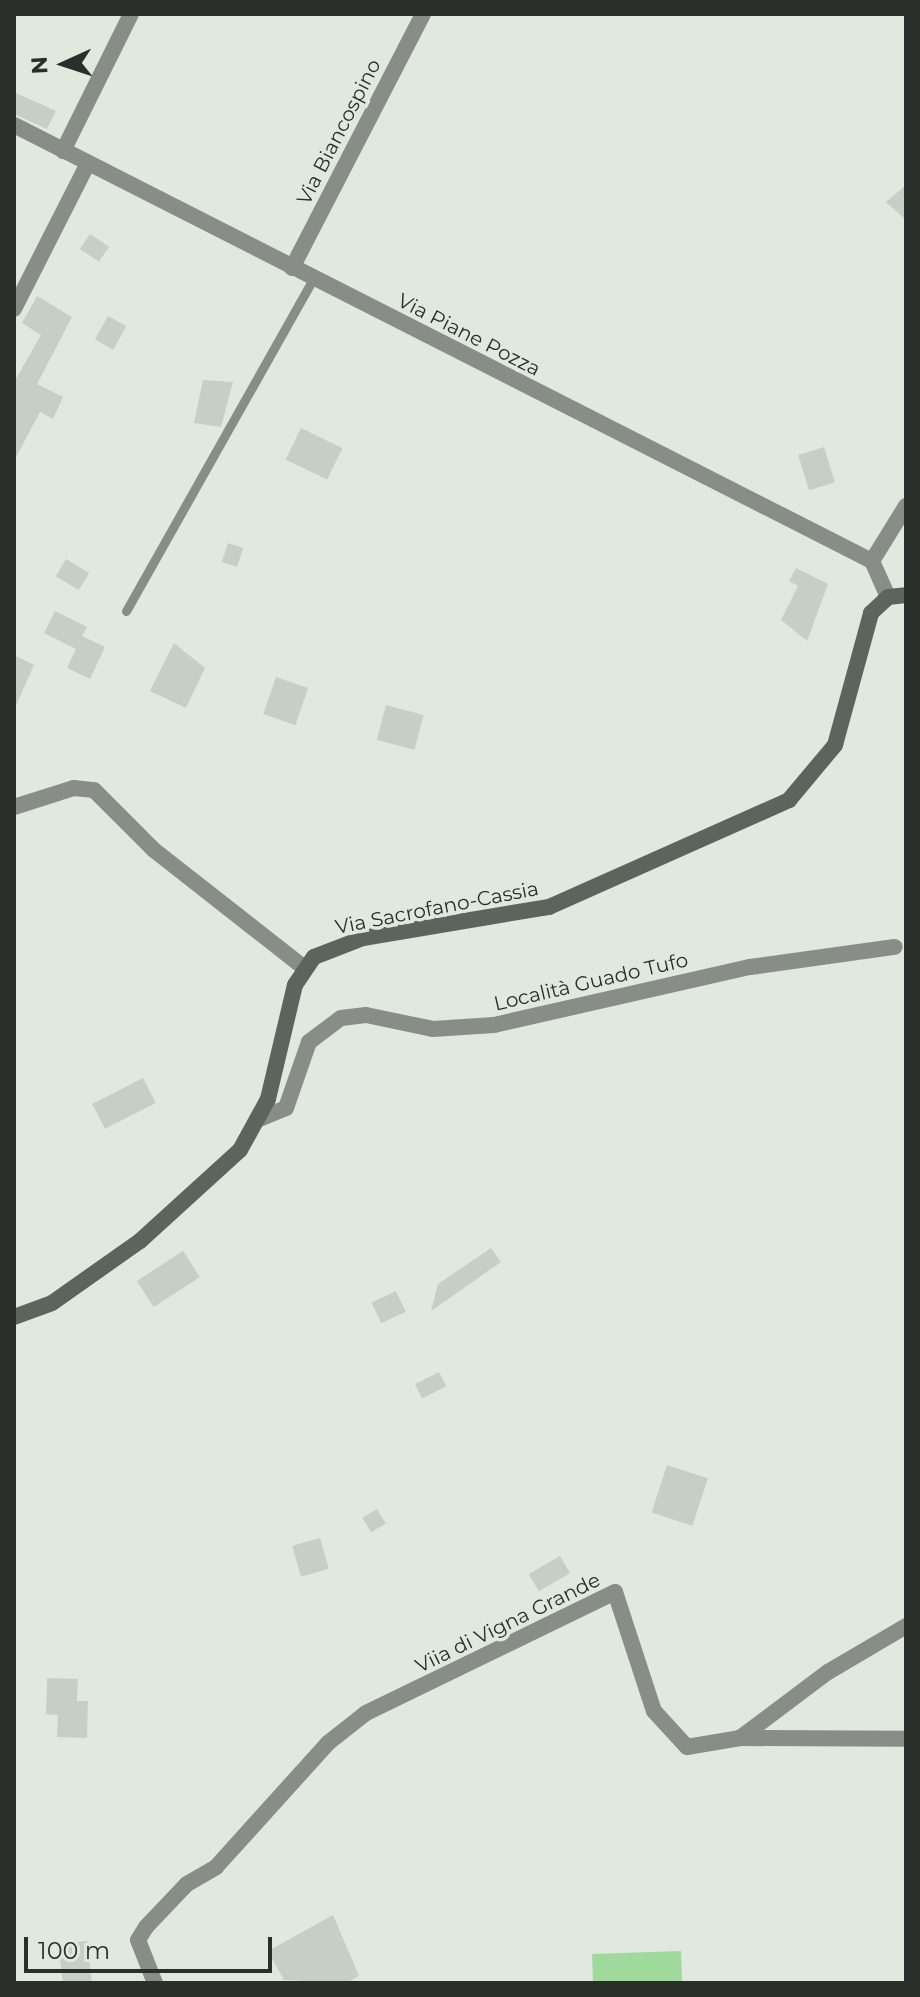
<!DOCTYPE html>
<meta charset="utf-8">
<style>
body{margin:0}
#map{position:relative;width:920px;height:1997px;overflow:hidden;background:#dfe9de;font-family:Montserrat,sans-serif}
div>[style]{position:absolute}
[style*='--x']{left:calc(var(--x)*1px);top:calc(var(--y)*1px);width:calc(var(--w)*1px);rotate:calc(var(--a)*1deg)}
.green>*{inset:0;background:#a0d99c;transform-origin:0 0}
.building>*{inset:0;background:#c6cfc5;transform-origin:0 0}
.lane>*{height:9px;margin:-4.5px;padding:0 4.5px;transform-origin:4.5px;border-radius:4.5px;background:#898d88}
.street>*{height:16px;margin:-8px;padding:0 8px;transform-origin:8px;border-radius:8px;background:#898d88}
.secondary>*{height:16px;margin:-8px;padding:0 8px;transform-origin:8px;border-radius:8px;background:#5d635d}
span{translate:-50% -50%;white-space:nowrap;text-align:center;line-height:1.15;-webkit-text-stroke:7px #dfe9de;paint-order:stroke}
.street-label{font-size:20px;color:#2b2f2b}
.frame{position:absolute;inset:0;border:16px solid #2b2f2b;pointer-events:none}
.north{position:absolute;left:24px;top:24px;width:80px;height:80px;-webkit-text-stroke:6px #dfe9de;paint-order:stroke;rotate:267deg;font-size:22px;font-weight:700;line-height:32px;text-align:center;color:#2b2f2b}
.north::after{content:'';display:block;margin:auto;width:28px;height:36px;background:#2b2f2b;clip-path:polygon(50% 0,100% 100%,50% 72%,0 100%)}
.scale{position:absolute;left:24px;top:1937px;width:248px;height:36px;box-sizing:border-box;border:4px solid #2b2f2b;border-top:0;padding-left:10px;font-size:24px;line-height:28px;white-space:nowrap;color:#2b2f2b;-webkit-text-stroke:6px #dfe9de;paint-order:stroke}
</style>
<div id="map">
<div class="green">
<div style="left:681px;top:1951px;width:32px;height:89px;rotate:88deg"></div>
</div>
<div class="building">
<div style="clip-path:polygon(14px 92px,56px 111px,47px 129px,14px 114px)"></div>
<div style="clip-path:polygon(906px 185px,906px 220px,886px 202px)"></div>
<div style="left:90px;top:234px;width:23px;height:18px;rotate:34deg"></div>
<div style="clip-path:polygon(37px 296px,72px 317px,37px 384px,63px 397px,53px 419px,40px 412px,14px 461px,14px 382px,41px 335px,22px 323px)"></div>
<div style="left:108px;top:316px;width:21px;height:27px;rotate:29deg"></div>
<div style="clip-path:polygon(203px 380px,233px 382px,221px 427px,194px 423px)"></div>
<div style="left:301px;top:428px;width:46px;height:35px;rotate:26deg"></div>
<div style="left:824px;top:447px;width:37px;height:27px;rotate:73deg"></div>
<div style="left:228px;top:543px;width:16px;height:20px;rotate:18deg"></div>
<div style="left:66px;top:559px;width:27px;height:20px;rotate:31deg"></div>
<div style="clip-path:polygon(796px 568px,828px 584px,807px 641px,781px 620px,798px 586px,789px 581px)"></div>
<div style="clip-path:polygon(55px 611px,87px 627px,82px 636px,105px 647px,90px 679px,67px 668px,76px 649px,44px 633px)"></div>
<div style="clip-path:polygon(174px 643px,205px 668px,186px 708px,150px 691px)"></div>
<div style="clip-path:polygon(14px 655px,34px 665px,14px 710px)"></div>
<div style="left:276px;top:677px;width:34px;height:39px;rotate:19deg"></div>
<div style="left:386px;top:705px;width:39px;height:36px;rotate:15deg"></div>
<div style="left:143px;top:1078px;width:28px;height:57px;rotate:63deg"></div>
<div style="clip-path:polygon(491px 1248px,501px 1262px,431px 1311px,438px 1284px)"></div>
<div style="left:183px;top:1251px;width:31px;height:55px;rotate:57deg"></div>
<div style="left:396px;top:1291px;width:23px;height:27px;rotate:65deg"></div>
<div style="left:439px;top:1372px;width:16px;height:27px;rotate:63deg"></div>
<div style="left:667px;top:1465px;width:43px;height:50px;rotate:18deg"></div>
<div style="left:377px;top:1509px;width:17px;height:17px;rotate:59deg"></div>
<div style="left:320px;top:1538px;width:32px;height:29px;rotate:74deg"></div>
<div style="left:560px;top:1556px;width:20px;height:36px;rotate:60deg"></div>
<div style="clip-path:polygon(47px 1678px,78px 1679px,77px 1701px,88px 1701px,87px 1738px,57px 1737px,58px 1715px,46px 1714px)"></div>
<div style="clip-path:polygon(333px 1915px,359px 1976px,346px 1983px,284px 1980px,268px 1951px)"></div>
<div style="left:87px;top:1941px;width:40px;height:29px;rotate:83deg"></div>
</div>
<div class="lane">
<div style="--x:126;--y:611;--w:381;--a:-60.6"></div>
</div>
<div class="street">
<div style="--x:14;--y:125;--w:962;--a:26.94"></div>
<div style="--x:872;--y:561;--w:39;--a:66"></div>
<div style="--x:63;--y:151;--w:153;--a:-63.6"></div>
<div style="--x:292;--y:268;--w:286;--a:-62.7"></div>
<div style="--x:14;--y:309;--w:164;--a:-63.1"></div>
<div style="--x:872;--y:561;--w:65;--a:-58.3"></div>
<div style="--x:14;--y:807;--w:63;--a:-17.6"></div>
<div style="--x:74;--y:788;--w:20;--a:6"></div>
<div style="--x:94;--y:790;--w:85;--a:45"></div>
<div style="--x:154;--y:850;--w:189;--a:38.1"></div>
<div style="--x:259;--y:1119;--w:29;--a:-22"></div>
<div style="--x:286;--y:1108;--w:70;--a:-70.8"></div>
<div style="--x:309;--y:1042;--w:40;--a:-37"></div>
<div style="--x:341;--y:1018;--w:25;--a:-7"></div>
<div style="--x:366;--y:1015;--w:68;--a:11.8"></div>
<div style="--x:433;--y:1029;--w:61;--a:-3.8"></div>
<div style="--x:494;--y:1025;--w:262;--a:-12.8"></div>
<div style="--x:750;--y:967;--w:146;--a:-7.9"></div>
<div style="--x:740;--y:1738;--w:166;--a:0.3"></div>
<div style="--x:155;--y:1983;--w:46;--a:-111.6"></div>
<div style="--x:138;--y:1940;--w:15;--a:-58"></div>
<div style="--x:146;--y:1927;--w:59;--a:-46.4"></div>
<div style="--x:187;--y:1884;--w:34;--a:-30"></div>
<div style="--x:216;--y:1867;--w:167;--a:-47.9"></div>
<div style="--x:328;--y:1743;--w:48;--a:-38.3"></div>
<div style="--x:366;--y:1713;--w:277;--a:-25.9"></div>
<div style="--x:615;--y:1592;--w:125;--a:71.9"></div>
<div style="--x:654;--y:1711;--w:49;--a:47.5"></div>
<div style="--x:687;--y:1747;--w:54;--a:-9.6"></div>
<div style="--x:740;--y:1738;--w:110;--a:-36.9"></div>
<div style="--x:828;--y:1672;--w:91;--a:-30.5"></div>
</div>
<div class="secondary">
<div style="--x:14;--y:1317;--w:40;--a:-20.2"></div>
<div style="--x:52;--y:1303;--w:108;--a:-35.2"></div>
<div style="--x:140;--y:1241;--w:135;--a:-42.3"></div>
<div style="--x:240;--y:1150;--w:58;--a:-61.2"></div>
<div style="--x:268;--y:1099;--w:117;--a:-76.7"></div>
<div style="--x:295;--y:985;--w:34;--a:-56"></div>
<div style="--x:314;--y:957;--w:53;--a:-21.2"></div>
<div style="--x:363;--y:938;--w:189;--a:-9.5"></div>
<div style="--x:549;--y:907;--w:263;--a:-24"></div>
<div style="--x:789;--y:800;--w:72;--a:-50.1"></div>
<div style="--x:835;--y:745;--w:137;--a:-74.7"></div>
<div style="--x:871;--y:613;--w:23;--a:-43"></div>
<div style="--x:888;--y:597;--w:18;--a:-6"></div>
</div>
<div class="street-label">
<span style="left:339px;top:132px;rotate:-63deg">Via Biancospino</span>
<span style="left:469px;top:335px;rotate:27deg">Via Piane Pozza</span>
<span style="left:437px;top:908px;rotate:-11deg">Via Sacrofano-Cassia</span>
<span style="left:591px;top:982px;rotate:-13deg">Località Guado Tufo</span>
<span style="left:508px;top:1623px;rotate:-26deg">Viia di Vigna Grande</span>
</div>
<div class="frame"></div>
<div class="north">N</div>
<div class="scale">100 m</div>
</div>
